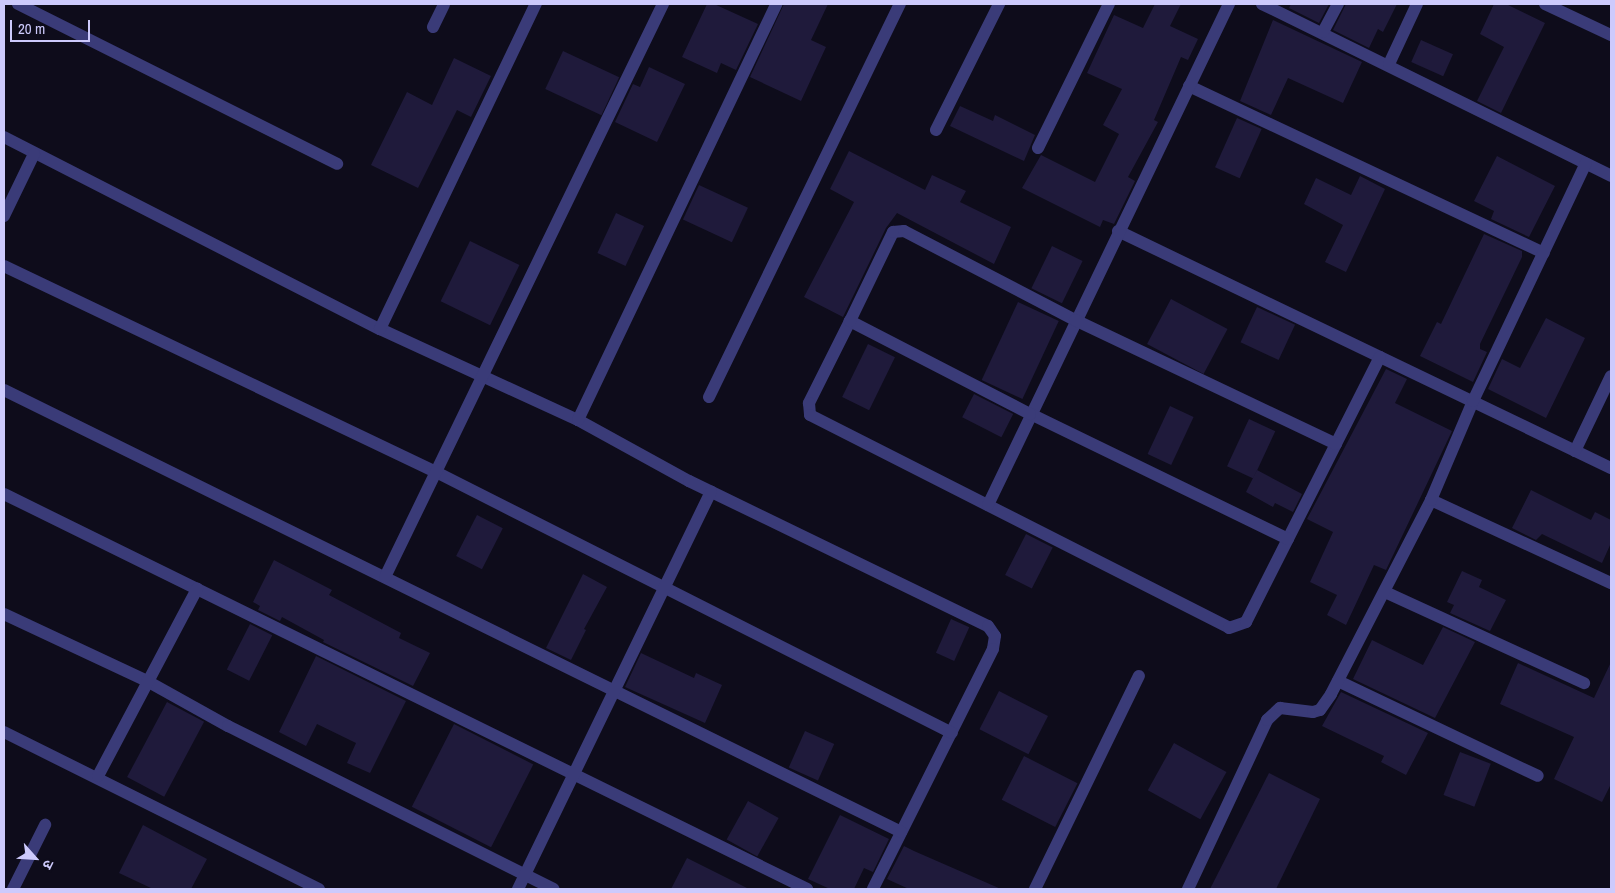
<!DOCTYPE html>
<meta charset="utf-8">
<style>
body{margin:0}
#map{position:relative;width:1615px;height:893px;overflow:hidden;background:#0e0c1b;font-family:"Archivo Narrow","Noto Sans Devanagari",sans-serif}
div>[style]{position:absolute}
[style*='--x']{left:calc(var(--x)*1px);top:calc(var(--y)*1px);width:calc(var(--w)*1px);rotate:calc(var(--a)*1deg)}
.building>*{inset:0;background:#1f1a3b;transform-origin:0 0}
.street>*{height:12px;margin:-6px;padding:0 6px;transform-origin:6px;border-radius:6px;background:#3a3b78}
span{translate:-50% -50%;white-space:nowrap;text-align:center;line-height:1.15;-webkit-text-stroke:4.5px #0e0c1b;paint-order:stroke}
.frame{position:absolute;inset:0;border:5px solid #cdcafc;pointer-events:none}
.north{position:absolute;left:10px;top:833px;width:50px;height:50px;-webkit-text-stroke:4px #0e0c1b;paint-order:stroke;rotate:116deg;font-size:14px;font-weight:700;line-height:20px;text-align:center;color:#cdcafc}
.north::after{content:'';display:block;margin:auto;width:18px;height:22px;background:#cdcafc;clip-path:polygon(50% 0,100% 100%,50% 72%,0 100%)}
.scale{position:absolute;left:10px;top:20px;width:80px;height:22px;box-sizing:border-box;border:2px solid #cdcafc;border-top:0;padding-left:6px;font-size:15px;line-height:18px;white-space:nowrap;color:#cdcafc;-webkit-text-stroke:4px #0e0c1b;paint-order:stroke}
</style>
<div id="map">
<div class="building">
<div style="clip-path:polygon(707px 4px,714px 4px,758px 24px,736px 70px,721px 63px,717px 73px,682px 57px)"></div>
<div style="clip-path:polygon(784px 4px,828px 4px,811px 40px,826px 47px,801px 101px,750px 77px)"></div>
<div style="clip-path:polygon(1155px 4px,1181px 4px,1170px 26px,1198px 39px,1188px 60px,1181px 57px,1154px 120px,1158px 122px,1128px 177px,1135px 181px,1114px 224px,1103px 220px,1100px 227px,1022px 188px,1041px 155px,1095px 182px,1119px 134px,1103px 125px,1122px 89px,1087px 73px,1114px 15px,1143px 28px)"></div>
<div style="clip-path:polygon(1291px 4px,1329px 4px,1319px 23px,1289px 8px)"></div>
<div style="clip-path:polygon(1346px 4px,1397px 4px,1383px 32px,1378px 29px,1369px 48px,1333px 30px)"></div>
<div style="clip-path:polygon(1494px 4px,1506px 4px,1545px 23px,1501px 113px,1477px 101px,1504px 47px,1480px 34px)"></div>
<div style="clip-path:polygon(1273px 20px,1362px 62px,1343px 103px,1288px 78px,1271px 115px,1240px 101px)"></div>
<div style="left:1421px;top:40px;width:35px;height:24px;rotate:24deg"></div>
<div style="left:563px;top:51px;width:62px;height:42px;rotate:25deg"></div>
<div style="clip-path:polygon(454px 58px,491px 76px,471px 117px,457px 110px,418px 188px,371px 165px,407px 92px,432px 105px)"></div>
<div style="clip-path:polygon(649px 67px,685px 84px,657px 142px,615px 122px,633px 84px,640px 87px)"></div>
<div style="clip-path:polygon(960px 106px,993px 121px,995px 115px,1035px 135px,1024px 161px,950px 126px)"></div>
<div style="left:1237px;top:118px;width:27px;height:54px;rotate:24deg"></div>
<div style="clip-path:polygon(849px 151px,925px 190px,932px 175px,966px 191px,960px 202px,1011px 227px,994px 264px,897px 213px,886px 228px,843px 317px,804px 297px,854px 202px,830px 189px)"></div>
<div style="clip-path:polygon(1497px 156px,1555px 186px,1529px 237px,1491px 219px,1494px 211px,1474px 201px)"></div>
<div style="clip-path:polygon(1360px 176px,1385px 189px,1346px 272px,1325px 262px,1343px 225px,1304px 204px,1316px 178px,1351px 195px)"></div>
<div style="left:699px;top:185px;width:54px;height:38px;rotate:25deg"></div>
<div style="left:616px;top:213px;width:31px;height:44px;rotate:25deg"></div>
<div style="clip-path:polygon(1484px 234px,1522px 251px,1522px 257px,1480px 344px,1480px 349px,1487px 352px,1473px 382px,1420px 356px,1437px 322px,1441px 324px)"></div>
<div style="left:470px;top:241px;width:55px;height:67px;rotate:26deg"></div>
<div style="left:1052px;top:246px;width:34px;height:47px;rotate:26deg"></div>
<div style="left:1171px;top:299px;width:64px;height:51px;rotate:28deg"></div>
<div style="left:1018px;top:302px;width:45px;height:86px;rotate:25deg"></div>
<div style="left:1257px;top:307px;width:42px;height:39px;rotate:25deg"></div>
<div style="clip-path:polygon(1546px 318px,1585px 338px,1546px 418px,1488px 389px,1502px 359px,1520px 368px)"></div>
<div style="left:868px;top:344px;width:30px;height:59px;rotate:26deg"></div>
<div style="clip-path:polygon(1386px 369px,1407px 379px,1395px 403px,1452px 431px,1386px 570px,1374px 565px,1346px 625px,1327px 615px,1337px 595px,1310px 582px,1333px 532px,1307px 519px)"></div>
<div style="left:974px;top:394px;width:44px;height:26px;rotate:27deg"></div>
<div style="left:1170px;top:406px;width:26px;height:53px;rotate:25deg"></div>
<div style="left:1249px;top:419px;width:29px;height:52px;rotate:25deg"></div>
<div style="clip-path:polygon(1257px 470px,1302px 494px,1293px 512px,1275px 503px,1273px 507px,1246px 492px)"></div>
<div style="clip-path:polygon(1531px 490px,1591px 520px,1595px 512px,1611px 520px,1611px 543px,1602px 563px,1542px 534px,1536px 540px,1512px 528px)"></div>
<div style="left:477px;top:515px;width:29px;height:46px;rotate:27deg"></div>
<div style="left:1026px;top:534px;width:30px;height:46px;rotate:27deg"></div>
<div style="clip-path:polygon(274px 560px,332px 590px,329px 595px,401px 633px,399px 638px,430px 653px,413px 686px,323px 642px,324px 640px,282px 617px,280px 621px,258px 610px,260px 606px,253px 602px)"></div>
<div style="clip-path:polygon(1462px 571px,1482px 580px,1479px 587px,1506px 600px,1490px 631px,1450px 613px,1454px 605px,1447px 602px)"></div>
<div style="clip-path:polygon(583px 574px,607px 587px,584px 629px,586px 630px,571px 660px,546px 648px)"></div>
<div style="left:951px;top:619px;width:20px;height:37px;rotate:24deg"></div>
<div style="left:250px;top:624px;width:25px;height:51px;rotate:27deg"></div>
<div style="clip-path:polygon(1443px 627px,1475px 642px,1435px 718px,1353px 679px,1372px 640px,1423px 665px)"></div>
<div style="clip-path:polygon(641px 653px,694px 678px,696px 673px,722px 685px,705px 723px,625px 687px)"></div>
<div style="clip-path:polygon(316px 656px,406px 701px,370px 773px,347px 763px,356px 743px,317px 724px,306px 746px,279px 732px)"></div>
<div style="clip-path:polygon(1611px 662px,1611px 784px,1602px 802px,1554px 779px,1574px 737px,1500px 704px,1518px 663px,1594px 698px)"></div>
<div style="left:999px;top:691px;width:55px;height:43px;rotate:27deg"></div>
<div style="clip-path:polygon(1341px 692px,1428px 733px,1406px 775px,1381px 762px,1384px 756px,1322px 726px)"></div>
<div style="left:167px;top:702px;width:42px;height:85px;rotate:28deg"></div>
<div style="left:454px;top:724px;width:89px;height:93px;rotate:27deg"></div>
<div style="left:805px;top:731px;width:32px;height:40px;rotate:24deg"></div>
<div style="left:1174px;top:743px;width:60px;height:54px;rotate:29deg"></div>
<div style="left:1460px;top:752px;width:33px;height:46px;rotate:21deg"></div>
<div style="left:1024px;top:756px;width:60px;height:49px;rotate:27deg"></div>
<div style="clip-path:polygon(1269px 773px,1320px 799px,1276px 889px,1210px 889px)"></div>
<div style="left:748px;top:801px;width:35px;height:44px;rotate:29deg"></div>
<div style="clip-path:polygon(840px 815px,889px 839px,873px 872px,864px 868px,854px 889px,830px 889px,808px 879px)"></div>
<div style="clip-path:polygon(143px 825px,207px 859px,191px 889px,153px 889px,119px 873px)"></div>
<div style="clip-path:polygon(904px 846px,914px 851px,1001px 889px,909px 889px,887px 879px)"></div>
<div style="clip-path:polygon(687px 858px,749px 889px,671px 889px)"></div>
</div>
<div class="street">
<div style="--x:18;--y:4;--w:357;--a:26.6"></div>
<div style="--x:1262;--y:4;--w:389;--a:26.2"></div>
<div style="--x:1545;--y:4;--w:73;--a:25.2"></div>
<div style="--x:433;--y:27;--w:25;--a:-64"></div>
<div style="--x:1323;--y:32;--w:32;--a:-62"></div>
<div style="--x:1389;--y:64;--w:66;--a:-65"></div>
<div style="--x:1189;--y:86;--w:392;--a:25.2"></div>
<div style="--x:936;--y:130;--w:141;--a:-63.4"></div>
<div style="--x:4;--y:137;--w:422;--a:27.1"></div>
<div style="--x:380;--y:329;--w:218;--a:24.7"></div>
<div style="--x:578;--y:420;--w:127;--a:28.8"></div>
<div style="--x:689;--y:481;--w:332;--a:25.9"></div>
<div style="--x:988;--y:626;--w:12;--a:55"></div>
<div style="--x:995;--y:636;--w:13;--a:99"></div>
<div style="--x:993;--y:649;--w:268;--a:116.6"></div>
<div style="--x:1038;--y:148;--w:161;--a:-63.8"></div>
<div style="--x:4;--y:216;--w:69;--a:-64.2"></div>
<div style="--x:1118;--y:231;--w:547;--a:25.68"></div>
<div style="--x:4;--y:266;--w:479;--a:25.5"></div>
<div style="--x:436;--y:472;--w:578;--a:26.83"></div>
<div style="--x:850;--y:321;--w:92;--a:116.6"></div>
<div style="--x:809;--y:403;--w:12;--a:85"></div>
<div style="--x:810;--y:415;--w:470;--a:26.9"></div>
<div style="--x:1229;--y:628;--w:18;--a:-19"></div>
<div style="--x:1246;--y:622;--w:297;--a:-63.2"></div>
<div style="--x:380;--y:329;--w:361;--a:-64.4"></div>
<div style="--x:4;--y:390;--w:1000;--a:26.23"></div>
<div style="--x:709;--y:397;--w:437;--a:-64.1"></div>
<div style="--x:578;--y:420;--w:461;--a:-64.5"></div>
<div style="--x:1575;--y:451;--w:83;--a:-64.4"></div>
<div style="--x:4;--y:494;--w:895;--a:26.19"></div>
<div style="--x:1431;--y:500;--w:198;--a:24.8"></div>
<div style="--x:988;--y:505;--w:556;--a:-64.31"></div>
<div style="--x:1288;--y:539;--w:287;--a:-154.1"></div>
<div style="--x:1030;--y:414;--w:203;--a:-152.7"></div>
<div style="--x:850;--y:321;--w:99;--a:-64.2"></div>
<div style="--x:893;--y:232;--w:11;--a:-5"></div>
<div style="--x:904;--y:231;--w:193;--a:27.5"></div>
<div style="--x:1075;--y:320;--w:289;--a:25.4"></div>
<div style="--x:385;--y:577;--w:637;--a:-64.12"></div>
<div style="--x:1385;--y:592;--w:219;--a:24.6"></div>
<div style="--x:4;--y:614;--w:158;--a:25.1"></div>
<div style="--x:147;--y:681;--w:93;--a:29.1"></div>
<div style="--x:228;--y:726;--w:364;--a:26.6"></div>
<div style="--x:1338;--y:681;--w:221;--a:25.4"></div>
<div style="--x:4;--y:732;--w:352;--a:26.5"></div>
<div style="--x:98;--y:776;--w:212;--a:-62.1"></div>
<div style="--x:13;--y:889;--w:72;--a:-63.4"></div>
<div style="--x:518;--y:889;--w:442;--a:-64.1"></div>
<div style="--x:1035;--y:889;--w:237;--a:-64"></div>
<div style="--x:1188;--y:889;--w:187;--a:-64.9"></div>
<div style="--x:1267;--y:720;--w:18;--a:-43"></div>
<div style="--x:1280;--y:708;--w:33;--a:7"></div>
<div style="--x:1313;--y:712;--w:7;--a:-16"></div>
<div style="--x:1320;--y:710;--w:19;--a:-55"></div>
<div style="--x:1331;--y:694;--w:218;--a:-62.7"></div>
<div style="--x:1431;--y:500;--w:108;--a:-67"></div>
<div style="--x:1473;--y:401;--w:263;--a:-64.6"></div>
</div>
<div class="frame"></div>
<div class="north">उ</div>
<div class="scale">20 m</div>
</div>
